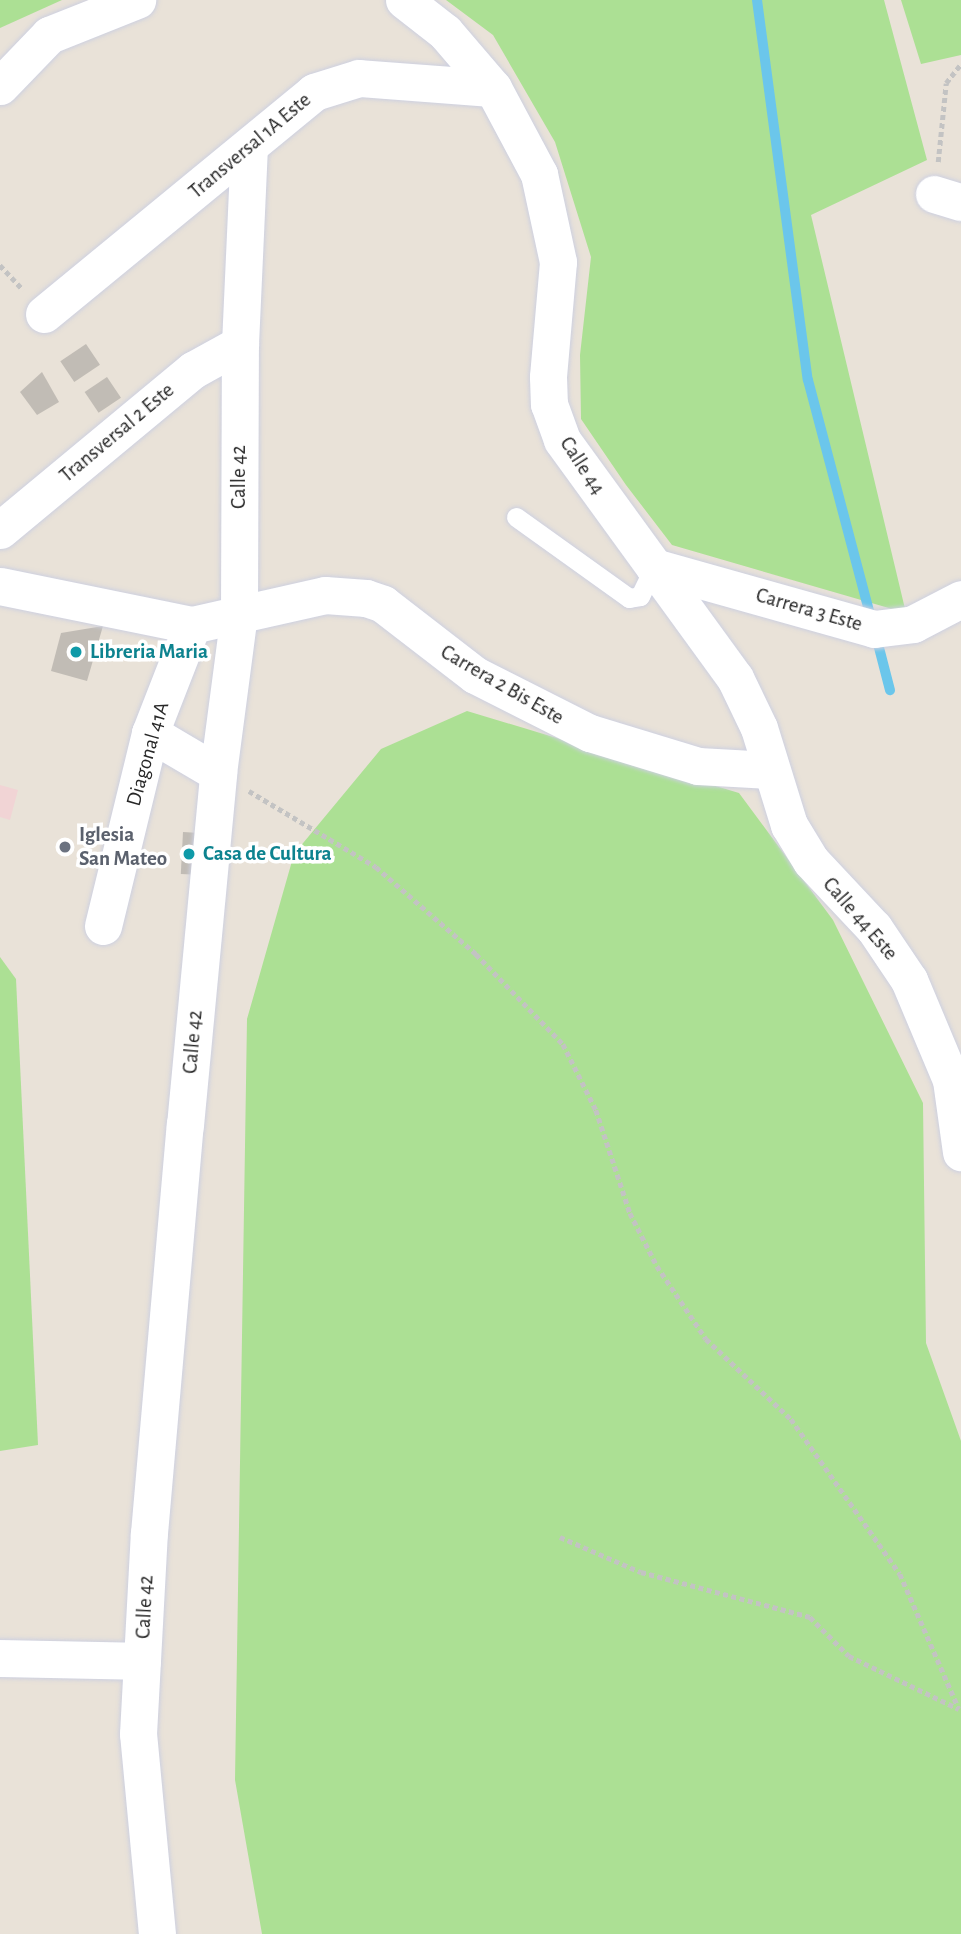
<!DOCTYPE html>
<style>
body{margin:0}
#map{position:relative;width:961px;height:1934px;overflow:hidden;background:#e9e2d8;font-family:"Alegreya Sans",sans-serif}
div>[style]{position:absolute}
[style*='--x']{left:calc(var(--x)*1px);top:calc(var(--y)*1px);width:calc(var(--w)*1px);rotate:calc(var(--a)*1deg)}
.medical>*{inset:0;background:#f1d4d5}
.green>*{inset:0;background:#ace094}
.stream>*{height:10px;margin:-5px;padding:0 5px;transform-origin:5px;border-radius:5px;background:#6bc6eb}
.building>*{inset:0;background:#c1bcb5;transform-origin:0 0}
.path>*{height:4.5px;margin-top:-2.25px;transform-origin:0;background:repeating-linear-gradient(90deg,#c3c3c3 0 5px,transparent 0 8.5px)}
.roads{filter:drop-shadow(0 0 2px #cdd0e0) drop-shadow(0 0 2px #cdd0e0)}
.lane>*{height:19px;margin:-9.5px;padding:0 9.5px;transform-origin:9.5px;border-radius:9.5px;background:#fff}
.street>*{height:37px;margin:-18.5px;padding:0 18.5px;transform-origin:18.5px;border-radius:18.5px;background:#fff}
.dots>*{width:19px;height:19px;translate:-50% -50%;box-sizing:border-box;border:4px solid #fff;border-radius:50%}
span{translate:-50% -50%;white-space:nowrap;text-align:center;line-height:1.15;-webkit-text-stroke:7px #fff;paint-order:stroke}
.street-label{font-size:21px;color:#272727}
.culture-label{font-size:21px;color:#0d838f;font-weight:700}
.left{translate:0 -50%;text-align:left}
.worship-label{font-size:21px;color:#5b616d;font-weight:700}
</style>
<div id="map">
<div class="medical">
<div style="clip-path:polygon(0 785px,18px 790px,10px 820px,0 817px)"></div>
</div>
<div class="green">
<div style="clip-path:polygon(0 0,62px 0,0 28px)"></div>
<div style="clip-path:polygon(446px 0,884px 0,927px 160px,811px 215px,906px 613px,672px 545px,626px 485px,581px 419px,580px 355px,591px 257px,555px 142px,493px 35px)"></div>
<div style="clip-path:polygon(901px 0,961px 0,961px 55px,921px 64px)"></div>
<div style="clip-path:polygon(467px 711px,739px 793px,833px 920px,923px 1103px,926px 1343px,961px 1441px,961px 1934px,262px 1934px,235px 1780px,247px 1019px,294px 854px,381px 749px)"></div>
<div style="clip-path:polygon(0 957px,16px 979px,38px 1445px,0 1451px)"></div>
</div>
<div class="stream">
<div style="--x:757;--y:0;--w:383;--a:82.4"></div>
<div style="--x:808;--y:380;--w:247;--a:75.2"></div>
<div style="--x:876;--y:636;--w:56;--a:75.5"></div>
</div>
<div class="building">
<div style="left:86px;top:344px;width:25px;height:31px;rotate:56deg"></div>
<div style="clip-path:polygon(42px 372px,59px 402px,37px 415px,20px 392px)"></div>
<div style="left:107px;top:377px;width:25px;height:27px;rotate:56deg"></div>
<div style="clip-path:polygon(103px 626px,87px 681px,51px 671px,61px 633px)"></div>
<div style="left:183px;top:832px;width:17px;height:42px;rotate:3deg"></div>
</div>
<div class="path">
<div style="--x:938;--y:162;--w:79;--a:-84.2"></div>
<div style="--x:946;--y:83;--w:24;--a:-52"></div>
<div style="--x:0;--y:265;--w:34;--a:47"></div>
<div style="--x:249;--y:791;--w:148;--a:30.9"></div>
<div style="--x:376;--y:867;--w:133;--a:41"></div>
<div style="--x:476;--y:954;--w:125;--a:46"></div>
<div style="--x:563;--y:1044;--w:74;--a:63.4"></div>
<div style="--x:596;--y:1110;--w:108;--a:71.7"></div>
<div style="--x:630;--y:1213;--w:59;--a:63"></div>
<div style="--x:657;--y:1266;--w:88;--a:56.1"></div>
<div style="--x:706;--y:1339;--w:117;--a:43.3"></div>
<div style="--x:791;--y:1419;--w:189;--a:54.9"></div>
<div style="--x:900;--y:1574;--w:147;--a:66.4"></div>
<div style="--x:560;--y:1537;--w:88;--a:23.4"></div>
<div style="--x:641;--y:1572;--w:175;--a:14.9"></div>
<div style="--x:810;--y:1617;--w:55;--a:45"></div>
<div style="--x:849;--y:1656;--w:122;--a:25.7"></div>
</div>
<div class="roads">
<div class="lane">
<div style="--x:516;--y:517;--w:139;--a:35.6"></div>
<div style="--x:629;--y:598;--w:11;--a:-10"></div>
<div style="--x:640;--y:596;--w:32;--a:-64"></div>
</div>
<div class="street">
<div style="--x:404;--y:0;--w:52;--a:38"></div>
<div style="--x:445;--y:32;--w:74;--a:49.4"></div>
<div style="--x:493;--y:88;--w:98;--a:61.9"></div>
<div style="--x:539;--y:174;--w:90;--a:77.8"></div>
<div style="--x:558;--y:262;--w:115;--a:95"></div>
<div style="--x:548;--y:377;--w:27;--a:88"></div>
<div style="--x:549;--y:404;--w:38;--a:70"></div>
<div style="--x:562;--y:440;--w:294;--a:54"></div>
<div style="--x:735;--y:678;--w:55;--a:64.4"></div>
<div style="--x:759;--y:728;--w:102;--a:72.8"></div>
<div style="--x:789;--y:825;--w:42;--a:58.6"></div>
<div style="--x:811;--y:861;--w:92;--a:46.8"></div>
<div style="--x:874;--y:928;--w:63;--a:56.1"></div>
<div style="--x:909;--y:980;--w:108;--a:67.2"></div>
<div style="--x:951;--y:1080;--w:73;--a:82.1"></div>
<div style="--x:0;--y:86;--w:71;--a:-46.1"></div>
<div style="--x:49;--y:35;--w:95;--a:-21.7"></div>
<div style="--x:934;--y:194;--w:28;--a:17"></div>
<div style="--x:44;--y:314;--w:350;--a:-39.4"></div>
<div style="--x:314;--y:92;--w:47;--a:-17.3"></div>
<div style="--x:359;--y:78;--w:134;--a:4.3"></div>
<div style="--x:0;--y:530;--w:251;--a:-39.7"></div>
<div style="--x:193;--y:370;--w:54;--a:-29"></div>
<div style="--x:654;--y:567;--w:229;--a:15.7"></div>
<div style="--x:874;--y:629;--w:39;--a:-7"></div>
<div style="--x:913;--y:624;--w:54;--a:-27.5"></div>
<div style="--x:0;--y:586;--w:196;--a:11.5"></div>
<div style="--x:192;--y:625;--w:136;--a:-12.7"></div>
<div style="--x:325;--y:595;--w:41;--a:4.2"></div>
<div style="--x:366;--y:598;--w:18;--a:19"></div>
<div style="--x:383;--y:604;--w:116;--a:37.7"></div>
<div style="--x:475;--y:675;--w:129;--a:26.8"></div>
<div style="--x:590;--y:733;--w:113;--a:17"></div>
<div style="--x:698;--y:766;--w:72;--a:3.2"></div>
<div style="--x:150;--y:733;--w:79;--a:30.5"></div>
<div style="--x:103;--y:926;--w:199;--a:-76.3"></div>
<div style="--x:150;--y:733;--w:116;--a:-68.7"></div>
<div style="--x:0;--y:1658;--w:142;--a:1.2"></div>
<div style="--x:157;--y:1934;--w:201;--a:-95.4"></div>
<div style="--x:138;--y:1734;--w:201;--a:-86.9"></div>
<div style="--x:149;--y:1533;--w:410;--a:-85"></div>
<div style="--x:185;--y:1125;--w:354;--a:-84.6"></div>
<div style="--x:218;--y:773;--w:161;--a:-82.5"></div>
<div style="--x:239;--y:613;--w:269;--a:-89.8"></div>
<div style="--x:240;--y:344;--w:195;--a:-87.4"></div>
</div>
</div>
<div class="dots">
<div style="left:76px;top:652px;background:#0f9aa8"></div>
<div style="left:65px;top:847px;background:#6b7280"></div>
<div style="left:189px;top:854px;background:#0f9aa8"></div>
</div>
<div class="street-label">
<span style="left:250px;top:146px;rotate:-40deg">Transversal 1A Este</span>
<span style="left:117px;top:433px;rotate:-40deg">Transversal 2 Este</span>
<span style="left:582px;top:466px;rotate:57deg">Calle 44</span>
<span style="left:239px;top:477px;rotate:-90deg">Calle 42</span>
<span style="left:809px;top:610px;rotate:16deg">Carrera 3 Este</span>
<span style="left:502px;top:685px;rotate:30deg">Carrera 2 Bis Este</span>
<span style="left:148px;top:754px;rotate:-74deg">Diagonal 41A</span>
<span style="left:860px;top:919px;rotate:49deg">Calle 44 Este</span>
<span style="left:193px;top:1042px;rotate:-85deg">Calle 42</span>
<span style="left:145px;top:1607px;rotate:-87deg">Calle 42</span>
</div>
<div class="culture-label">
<span class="left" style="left:90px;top:652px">Libreria Maria</span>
<span class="left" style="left:203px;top:854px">Casa de Cultura</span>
</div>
<div class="worship-label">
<span class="left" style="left:79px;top:847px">Iglesia<br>San Mateo</span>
</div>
</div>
